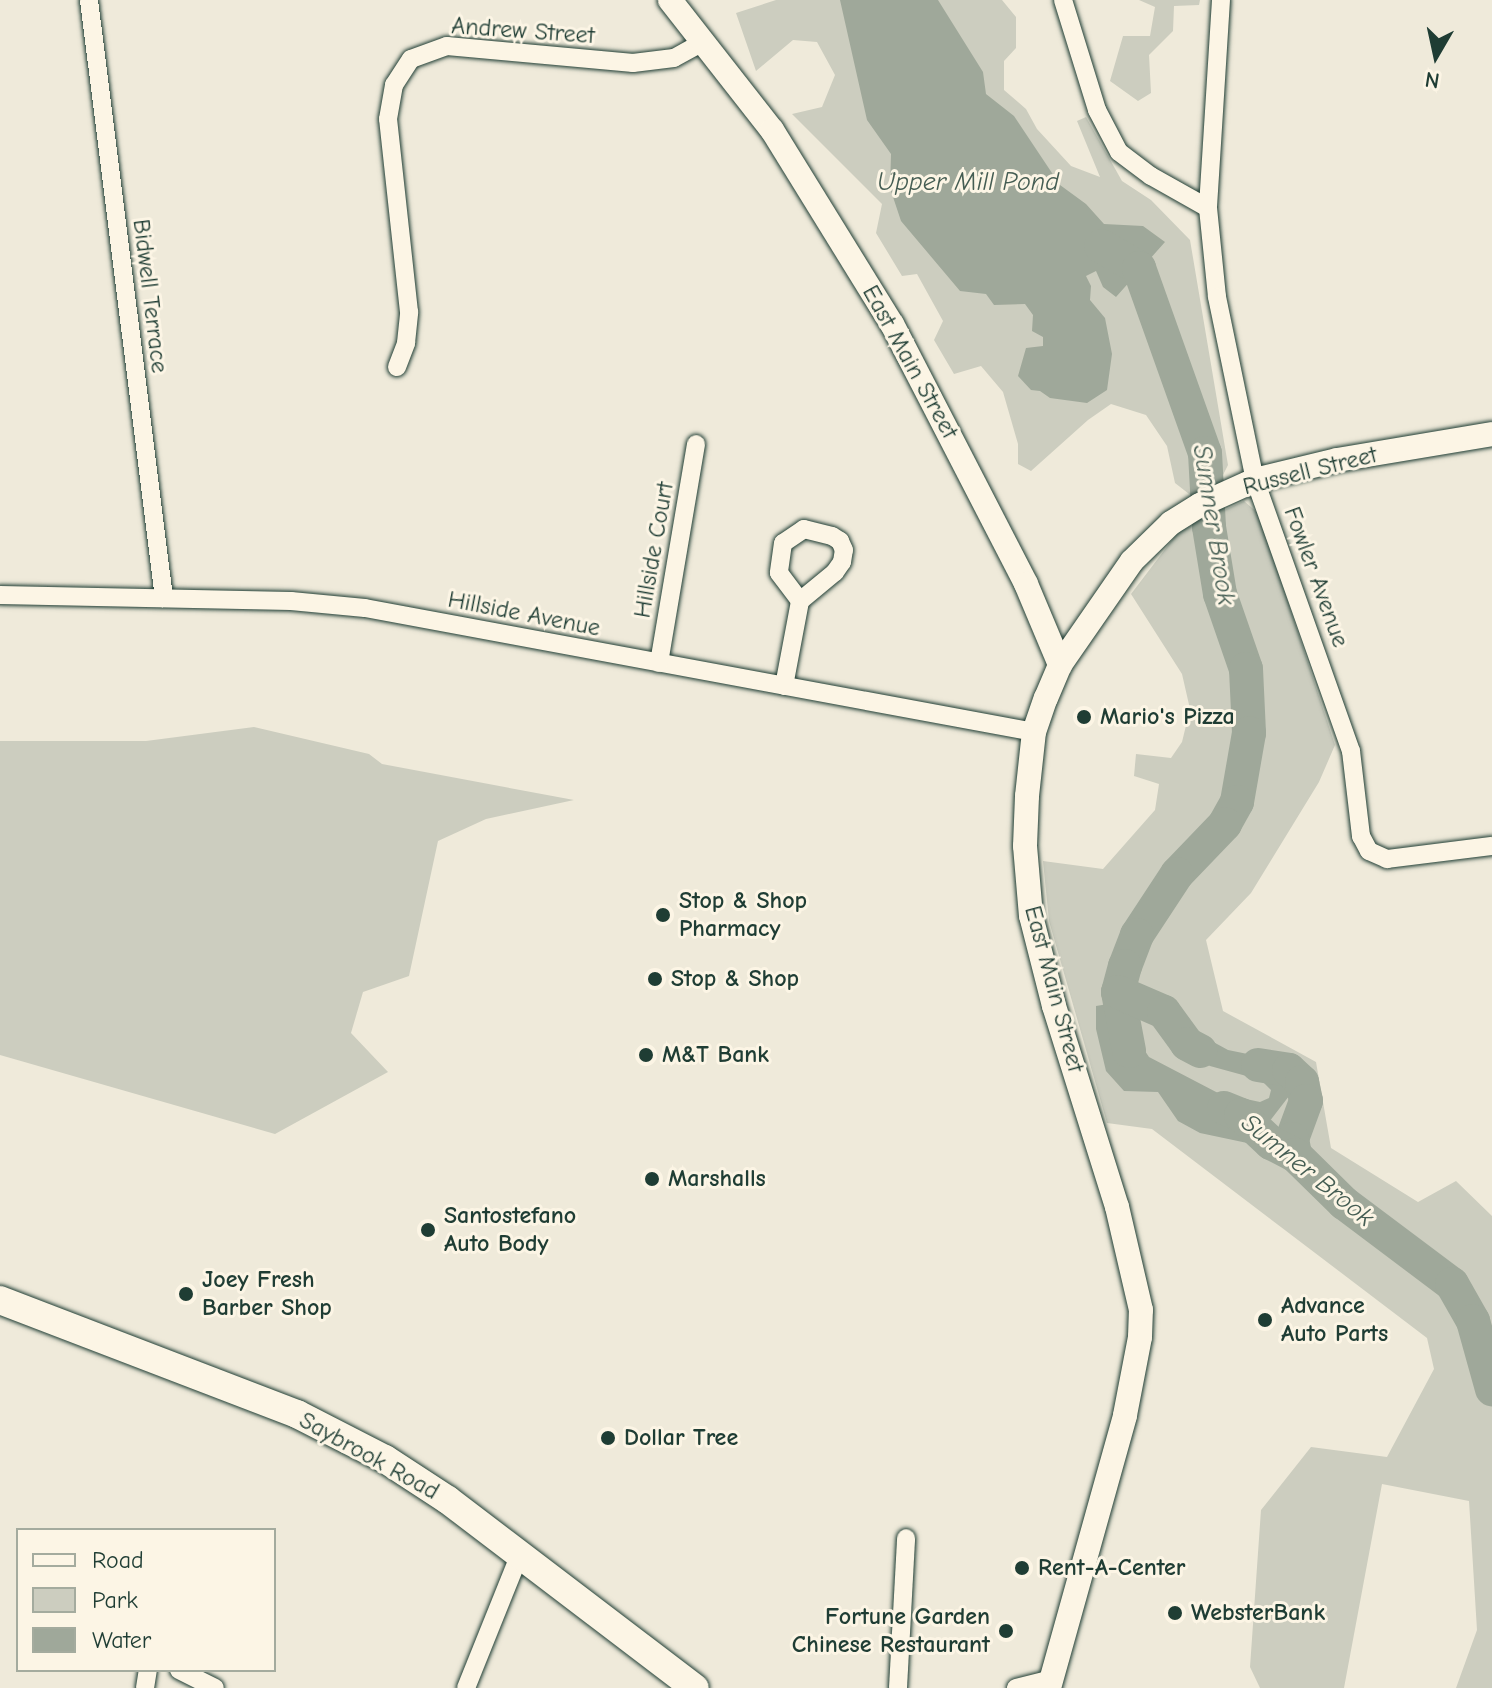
<!DOCTYPE html>
<html>
<head>
<meta charset="utf-8">
<style>
	body { margin:0 }
	#map { position:relative; width:1492px; height:1688px; overflow:hidden; background:#efeada; font-family:"Comic Neue",sans-serif }
	div>[style] { position:absolute }
	.green>* { inset:0; background:#cccdbf }
	.water>* { inset:0; background:#9fa89a }
	.river>* { height:34px; margin:-17px; padding:0 17px; transform-origin:17px; border-radius:17px; background:#9fa89a }
	.roads { filter:drop-shadow(0 0 2px #1f3d34) drop-shadow(0 0 2px #1f3d34) }
	.street>* { height:18px; margin:-9px; padding:0 9px; transform-origin:9px; border-radius:9px; background:#fcf5e5 }
	.secondary>* { height:24px; margin:-12px; padding:0 12px; transform-origin:12px; border-radius:12px; background:#fcf5e5 }
	.primary>* { height:28px; margin:-14px; padding:0 14px; transform-origin:14px; border-radius:14px; background:#fcf5e5 }
	.dots>* { width:22px; height:22px; translate:-50% -50%; box-sizing:border-box; border:4px solid #fcf5e5; border-radius:50% }
	span { translate:-50% -50%; white-space:nowrap; text-align:center; line-height:1.15; -webkit-text-stroke:6px #fcf5e5; paint-order:stroke }
	.street-label { font-size:24px; color:#1f3d34 }
	.poi-label { font-size:24px; color:#1f3d34; font-weight:700 }
	.left { translate:0 -50%; text-align:left }
	.right { translate:-100% -50%; text-align:right }
	.water-label { font-size:26px; color:#455d53; font-style:italic }
	.legend { position:absolute; left:16px; top:1528px; width:260px; height:144px; box-sizing:border-box; background:#fcf5e5; border:2px solid #a4ab9e; margin:0; padding:10px 14px; list-style:none; font-size:24px; color:#1f3d34 }
	.legend li { display:flex; align-items:center; gap:16px; height:40px }
	.legend b { width:40px; border:2px solid #a4ab9e }
	.north { position:absolute; left:1396px; top:16px; width:80px; height:80px; -webkit-text-stroke:6px #fcf5e5; paint-order:stroke; rotate:189deg; font-size:22px; font-weight:700; line-height:32px; text-align:center; color:#1f3d34 }
	.north::after { content:''; display:block; margin:auto; width:28px; height:36px; background:#1f3d34; clip-path:polygon(50% 0,100% 100%,50% 72%,0 100%) }
</style>
</head>
<body>
<div id="map">
	<div class="green">
		<i style="clip-path:polygon(776px 0,1002px 0,1016px 17px,1016px 48px,1004px 61px,1004px 90px,1026px 109px,1037px 129px,1071px 166px,1100px 177px,1077px 121px,1086px 117px,1122px 181px,1151px 200px,1190px 240px,1228px 465px,1222px 477px,1193px 497px,1175px 483px,1167px 446px,1146px 415px,1111px 404px,1088px 420px,1031px 471px,1018px 464px,1018px 444px,1003px 392px,981px 366px,954px 374px,934px 340px,943px 321px,917px 274px,902px 276px,876px 233px,882px 204px,792px 114px,822px 107px,835px 75px,817px 42px,793px 40px,756px 71px,736px 13px)"></i>
		<i style="clip-path:polygon(1139px 0,1200px 0,1199px 5px,1174px 6px,1173px 31px,1149px 55px,1151px 93px,1138px 101px,1110px 81px,1123px 36px,1150px 36px,1155px 7px)"></i>
		<i style="clip-path:polygon(1244px 501px,1259px 514px,1335px 745px,1319px 782px,1251px 893px,1206px 940px,1223px 1011px,1316px 1062px,1331px 1148px,1418px 1202px,1456px 1181px,1492px 1216px,1492px 1688px,1456px 1688px,1477px 1630px,1469px 1501px,1382px 1484px,1344px 1688px,1260px 1688px,1250px 1667px,1261px 1510px,1311px 1447px,1387px 1457px,1434px 1369px,1427px 1338px,1152px 1129px,1107px 1123px,1049px 921px,1043px 861px,1103px 869px,1155px 810px,1159px 784px,1134px 776px,1136px 754px,1171px 758px,1182px 742px,1190px 709px,1182px 674px,1131px 594px,1179px 531px)"></i>
		<i style="clip-path:polygon(254px 727px,369px 754px,382px 764px,574px 800px,486px 819px,438px 841px,409px 976px,363px 992px,351px 1033px,388px 1072px,275px 1134px,0 1055px,0 741px,146px 741px)"></i>
	</div>
	<div class="water">
		<i style="clip-path:polygon(840px 0,938px 0,983px 72px,986px 94px,1014px 116px,1060px 185px,1086px 204px,1104px 224px,1143px 226px,1165px 242px,1116px 297px,1103px 287px,1096px 271px,1086px 276px,1091px 286px,1090px 300px,1105px 318px,1112px 354px,1107px 390px,1087px 403px,1050px 398px,1040px 391px,1031px 390px,1018px 376px,1026px 348px,1043px 346px,1043px 337px,1032px 331px,1033px 315px,1025px 304px,994px 305px,986px 294px,960px 291px,901px 221px,890px 188px,891px 154px,867px 120px)"></i>
		<i style="clip-path:polygon(1114px 1003px,1133px 1016px,1139px 1042px,1149px 1057px,1218px 1093px,1260px 1102px,1269px 1098px,1271px 1090px,1261px 1080px,1210px 1066px,1190px 1053px,1168px 1028px,1170px 1017px,1178px 1015px,1206px 1038px,1228px 1050px,1277px 1060px,1306px 1074px,1252px 1144px,1200px 1133px,1178px 1121px,1158px 1092px,1124px 1091px,1106px 1071px,1096px 1029px,1096px 1006px)"></i>
	</div>
	<div class="river">
		<i style="left:1101px;top:246px;width:44px;rotate:30.1deg"></i>
		<i style="left:1139px;top:268px;width:196px;rotate:70.4deg"></i>
		<i style="left:1205px;top:453px;width:74px;rotate:86.9deg"></i>
		<i style="left:1209px;top:527px;width:68px;rotate:80.7deg"></i>
		<i style="left:1220px;top:594px;width:79px;rotate:70.9deg"></i>
		<i style="left:1246px;top:669px;width:64px;rotate:87.3deg"></i>
		<i style="left:1249px;top:733px;width:70px;rotate:99.9deg"></i>
		<i style="left:1237px;top:802px;width:25px;rotate:119deg"></i>
		<i style="left:1225px;top:824px;width:69px;rotate:133.8deg"></i>
		<i style="left:1177px;top:874px;width:73px;rotate:123.3deg"></i>
		<i style="left:1137px;top:935px;width:33px;rotate:111deg"></i>
		<i style="left:1125px;top:966px;width:27px;rotate:105deg"></i>
		<i style="left:1118px;top:992px;width:60px;rotate:79.4deg"></i>
		<i style="left:1118px;top:992px;width:50px;rotate:23.5deg"></i>
		<i style="left:1164px;top:1012px;width:39px;rotate:54deg"></i>
		<i style="left:1187px;top:1044px;width:15px;rotate:28deg"></i>
		<i style="left:1258px;top:1065px;width:31px;rotate:9deg"></i>
		<i style="left:1289px;top:1070px;width:18px;rotate:43deg"></i>
		<i style="left:1302px;top:1082px;width:19px;rotate:78deg"></i>
		<i style="left:1306px;top:1101px;width:40px;rotate:110.2deg"></i>
		<i style="left:1292px;top:1139px;width:16px;rotate:79deg"></i>
		<i style="left:1224px;top:1108px;width:18px;rotate:22deg"></i>
		<i style="left:1241px;top:1115px;width:41px;rotate:43deg"></i>
		<i style="left:1271px;top:1143px;width:27px;rotate:27deg"></i>
		<i style="left:1295px;top:1155px;width:69px;rotate:44.4deg"></i>
		<i style="left:1344px;top:1203px;width:135px;rotate:36.9deg"></i>
		<i style="left:1452px;top:1284px;width:43px;rotate:60.4deg"></i>
		<i style="left:1473px;top:1321px;width:71px;rotate:74.4deg"></i>
	</div>
	<div class="roads">
		<div class="street">
			<i style="left:89px;top:0;width:603px;rotate:82.85deg"></i>
			<i style="left:1063px;top:0;width:115px;rotate:72.8deg"></i>
			<i style="left:1097px;top:110px;width:47px;rotate:62.4deg"></i>
			<i style="left:1119px;top:152px;width:40px;rotate:37deg"></i>
			<i style="left:1151px;top:176px;width:65px;rotate:29.3deg"></i>
			<i style="left:1221px;top:0;width:208px;rotate:93.6deg"></i>
			<i style="left:1208px;top:208px;width:89px;rotate:84.2deg"></i>
			<i style="left:1217px;top:297px;width:187px;rotate:78.3deg"></i>
			<i style="left:1255px;top:480px;width:288px;rotate:70.5deg"></i>
			<i style="left:1351px;top:751px;width:86px;rotate:83.3deg"></i>
			<i style="left:1361px;top:836px;width:17px;rotate:62deg"></i>
			<i style="left:1369px;top:851px;width:20px;rotate:24deg"></i>
			<i style="left:1387px;top:859px;width:106px;rotate:-7.1deg"></i>
			<i style="left:397px;top:367px;width:26px;rotate:-69deg"></i>
			<i style="left:406px;top:343px;width:31px;rotate:-84deg"></i>
			<i style="left:409px;top:312px;width:194px;rotate:-96.2deg"></i>
			<i style="left:388px;top:119px;width:35px;rotate:-80deg"></i>
			<i style="left:394px;top:85px;width:31px;rotate:-57deg"></i>
			<i style="left:411px;top:59px;width:38px;rotate:-20deg"></i>
			<i style="left:447px;top:46px;width:187px;rotate:5.2deg"></i>
			<i style="left:633px;top:63px;width:41px;rotate:-7deg"></i>
			<i style="left:674px;top:58px;width:35px;rotate:-29deg"></i>
			<i style="left:0;top:595px;width:291px;rotate:1.2deg"></i>
			<i style="left:291px;top:601px;width:74px;rotate:5.4deg"></i>
			<i style="left:365px;top:608px;width:680px;rotate:10.5deg"></i>
			<i style="left:659px;top:663px;width:222px;rotate:-80.4deg"></i>
			<i style="left:784px;top:686px;width:86px;rotate:-79.3deg"></i>
			<i style="left:800px;top:601px;width:45px;rotate:-39.6deg"></i>
			<i style="left:835px;top:572px;width:12px;rotate:-55deg"></i>
			<i style="left:842px;top:562px;width:12px;rotate:-81deg"></i>
			<i style="left:844px;top:550px;width:10px;rotate:-114deg"></i>
			<i style="left:840px;top:541px;width:9px;rotate:-148deg"></i>
			<i style="left:832px;top:536px;width:29px;rotate:-166deg"></i>
			<i style="left:804px;top:529px;width:25px;rotate:146deg"></i>
			<i style="left:783px;top:543px;width:30px;rotate:98deg"></i>
			<i style="left:779px;top:573px;width:35px;rotate:53deg"></i>
			<i style="left:179px;top:1670px;width:40px;rotate:26.6deg"></i>
			<i style="left:145px;top:1688px;width:18px;rotate:-81deg"></i>
			<i style="left:466px;top:1688px;width:144px;rotate:-68.1deg"></i>
			<i style="left:898px;top:1688px;width:150px;rotate:-86.9deg"></i>
			<i style="left:1016px;top:1688px;width:36px;rotate:-14deg"></i>
		</div>
		<div class="secondary">
			<i style="left:670px;top:0;width:165px;rotate:51.9deg"></i>
			<i style="left:772px;top:130px;width:228px;rotate:58.3deg"></i>
			<i style="left:892px;top:324px;width:292px;rotate:62.7deg"></i>
			<i style="left:1026px;top:584px;width:88px;rotate:67.2deg"></i>
			<i style="left:1049px;top:1688px;width:283px;rotate:-74.4deg"></i>
			<i style="left:1125px;top:1415px;width:79px;rotate:-79.1deg"></i>
			<i style="left:1140px;top:1337px;width:27px;rotate:-88deg"></i>
			<i style="left:1141px;top:1310px;width:106px;rotate:-103.1deg"></i>
			<i style="left:1117px;top:1207px;width:211px;rotate:-107.4deg"></i>
			<i style="left:1054px;top:1006px;width:93px;rotate:-104.3deg"></i>
			<i style="left:1031px;top:916px;width:70px;rotate:-94.9deg"></i>
			<i style="left:1025px;top:846px;width:50px;rotate:-87.7deg"></i>
			<i style="left:1027px;top:796px;width:64px;rotate:-83.8deg"></i>
			<i style="left:1034px;top:732px;width:36px;rotate:-71deg"></i>
			<i style="left:1046px;top:698px;width:36px;rotate:-67deg"></i>
			<i style="left:1060px;top:665px;width:126px;rotate:-55.3deg"></i>
			<i style="left:1132px;top:561px;width:54px;rotate:-44.3deg"></i>
			<i style="left:1171px;top:523px;width:34px;rotate:-32deg"></i>
			<i style="left:1200px;top:505px;width:60px;rotate:-24.4deg"></i>
			<i style="left:1255px;top:480px;width:84px;rotate:-13.7deg"></i>
			<i style="left:1337px;top:460px;width:157px;rotate:-9.5deg"></i>
		</div>
		<div class="primary">
			<i style="left:0;top:1300px;width:318px;rotate:21deg"></i>
			<i style="left:297px;top:1414px;width:99px;rotate:27.1deg"></i>
			<i style="left:385px;top:1459px;width:75px;rotate:33.1deg"></i>
			<i style="left:448px;top:1500px;width:310px;rotate:37.3deg"></i>
		</div>
	</div>
	<div class="dots">
		<i style="left:1084px;top:717px;background:#1f3d34"></i>
		<i style="left:663px;top:915px;background:#1f3d34"></i>
		<i style="left:655px;top:979px;background:#1f3d34"></i>
		<i style="left:646px;top:1055px;background:#1f3d34"></i>
		<i style="left:652px;top:1179px;background:#1f3d34"></i>
		<i style="left:428px;top:1230px;background:#1f3d34"></i>
		<i style="left:186px;top:1294px;background:#1f3d34"></i>
		<i style="left:1265px;top:1320px;background:#1f3d34"></i>
		<i style="left:608px;top:1438px;background:#1f3d34"></i>
		<i style="left:1022px;top:1568px;background:#1f3d34"></i>
		<i style="left:1175px;top:1613px;background:#1f3d34"></i>
		<i style="left:1006px;top:1631px;background:#1f3d34"></i>
	</div>
	<div class="street-label">
		<span style="left:523px;top:31px;rotate:4deg">Andrew Street</span>
		<span style="left:150px;top:296px;rotate:83deg">Bidwell Terrace</span>
		<span style="left:910px;top:362px;rotate:61deg">East Main Street</span>
		<span style="left:1310px;top:471px;rotate:-14deg">Russell Street</span>
		<span style="left:654px;top:550px;rotate:-80deg">Hillside Court</span>
		<span style="left:1316px;top:577px;rotate:70deg">Fowler Avenue</span>
		<span style="left:524px;top:614px;rotate:11deg">Hillside Avenue</span>
		<span style="left:1054px;top:989px;rotate:75deg">East Main Street</span>
		<span style="left:369px;top:1456px;rotate:29deg">Saybrook Road</span>
	</div>
	<div class="poi-label">
		<span class="left" style="left:1100px;top:717px">Mario's Pizza</span>
		<span class="left" style="left:679px;top:915px">Stop &amp; Shop<br>Pharmacy</span>
		<span class="left" style="left:671px;top:979px">Stop &amp; Shop</span>
		<span class="left" style="left:662px;top:1055px">M&amp;T Bank</span>
		<span class="left" style="left:668px;top:1179px">Marshalls</span>
		<span class="left" style="left:444px;top:1230px">Santostefano<br>Auto Body</span>
		<span class="left" style="left:202px;top:1294px">Joey Fresh<br>Barber Shop</span>
		<span class="left" style="left:1281px;top:1320px">Advance<br>Auto Parts</span>
		<span class="left" style="left:624px;top:1438px">Dollar Tree</span>
		<span class="left" style="left:1038px;top:1568px">Rent-A-Center</span>
		<span class="left" style="left:1191px;top:1613px">WebsterBank</span>
		<span class="right" style="left:990px;top:1631px">Fortune Garden<br>Chinese Restaurant</span>
	</div>
	<div class="water-label">
		<span style="left:968px;top:183px">Upper Mill Pond</span>
		<span style="left:1213px;top:525px;rotate:81deg">Sumner Brook</span>
		<span style="left:1307px;top:1171px;rotate:39deg">Sumner Brook</span>
	</div>
	<ul class="legend">
	<li><b style="height:10px;background:#fcf5e5"></b>Road</li>
	<li><b style="height:22px;background:#cccdbf"></b>Park</li>
	<li><b style="height:22px;background:#9fa89a"></b>Water</li>
	</ul>
	<div class="north">N</div>
</div>
</body>
</html>
